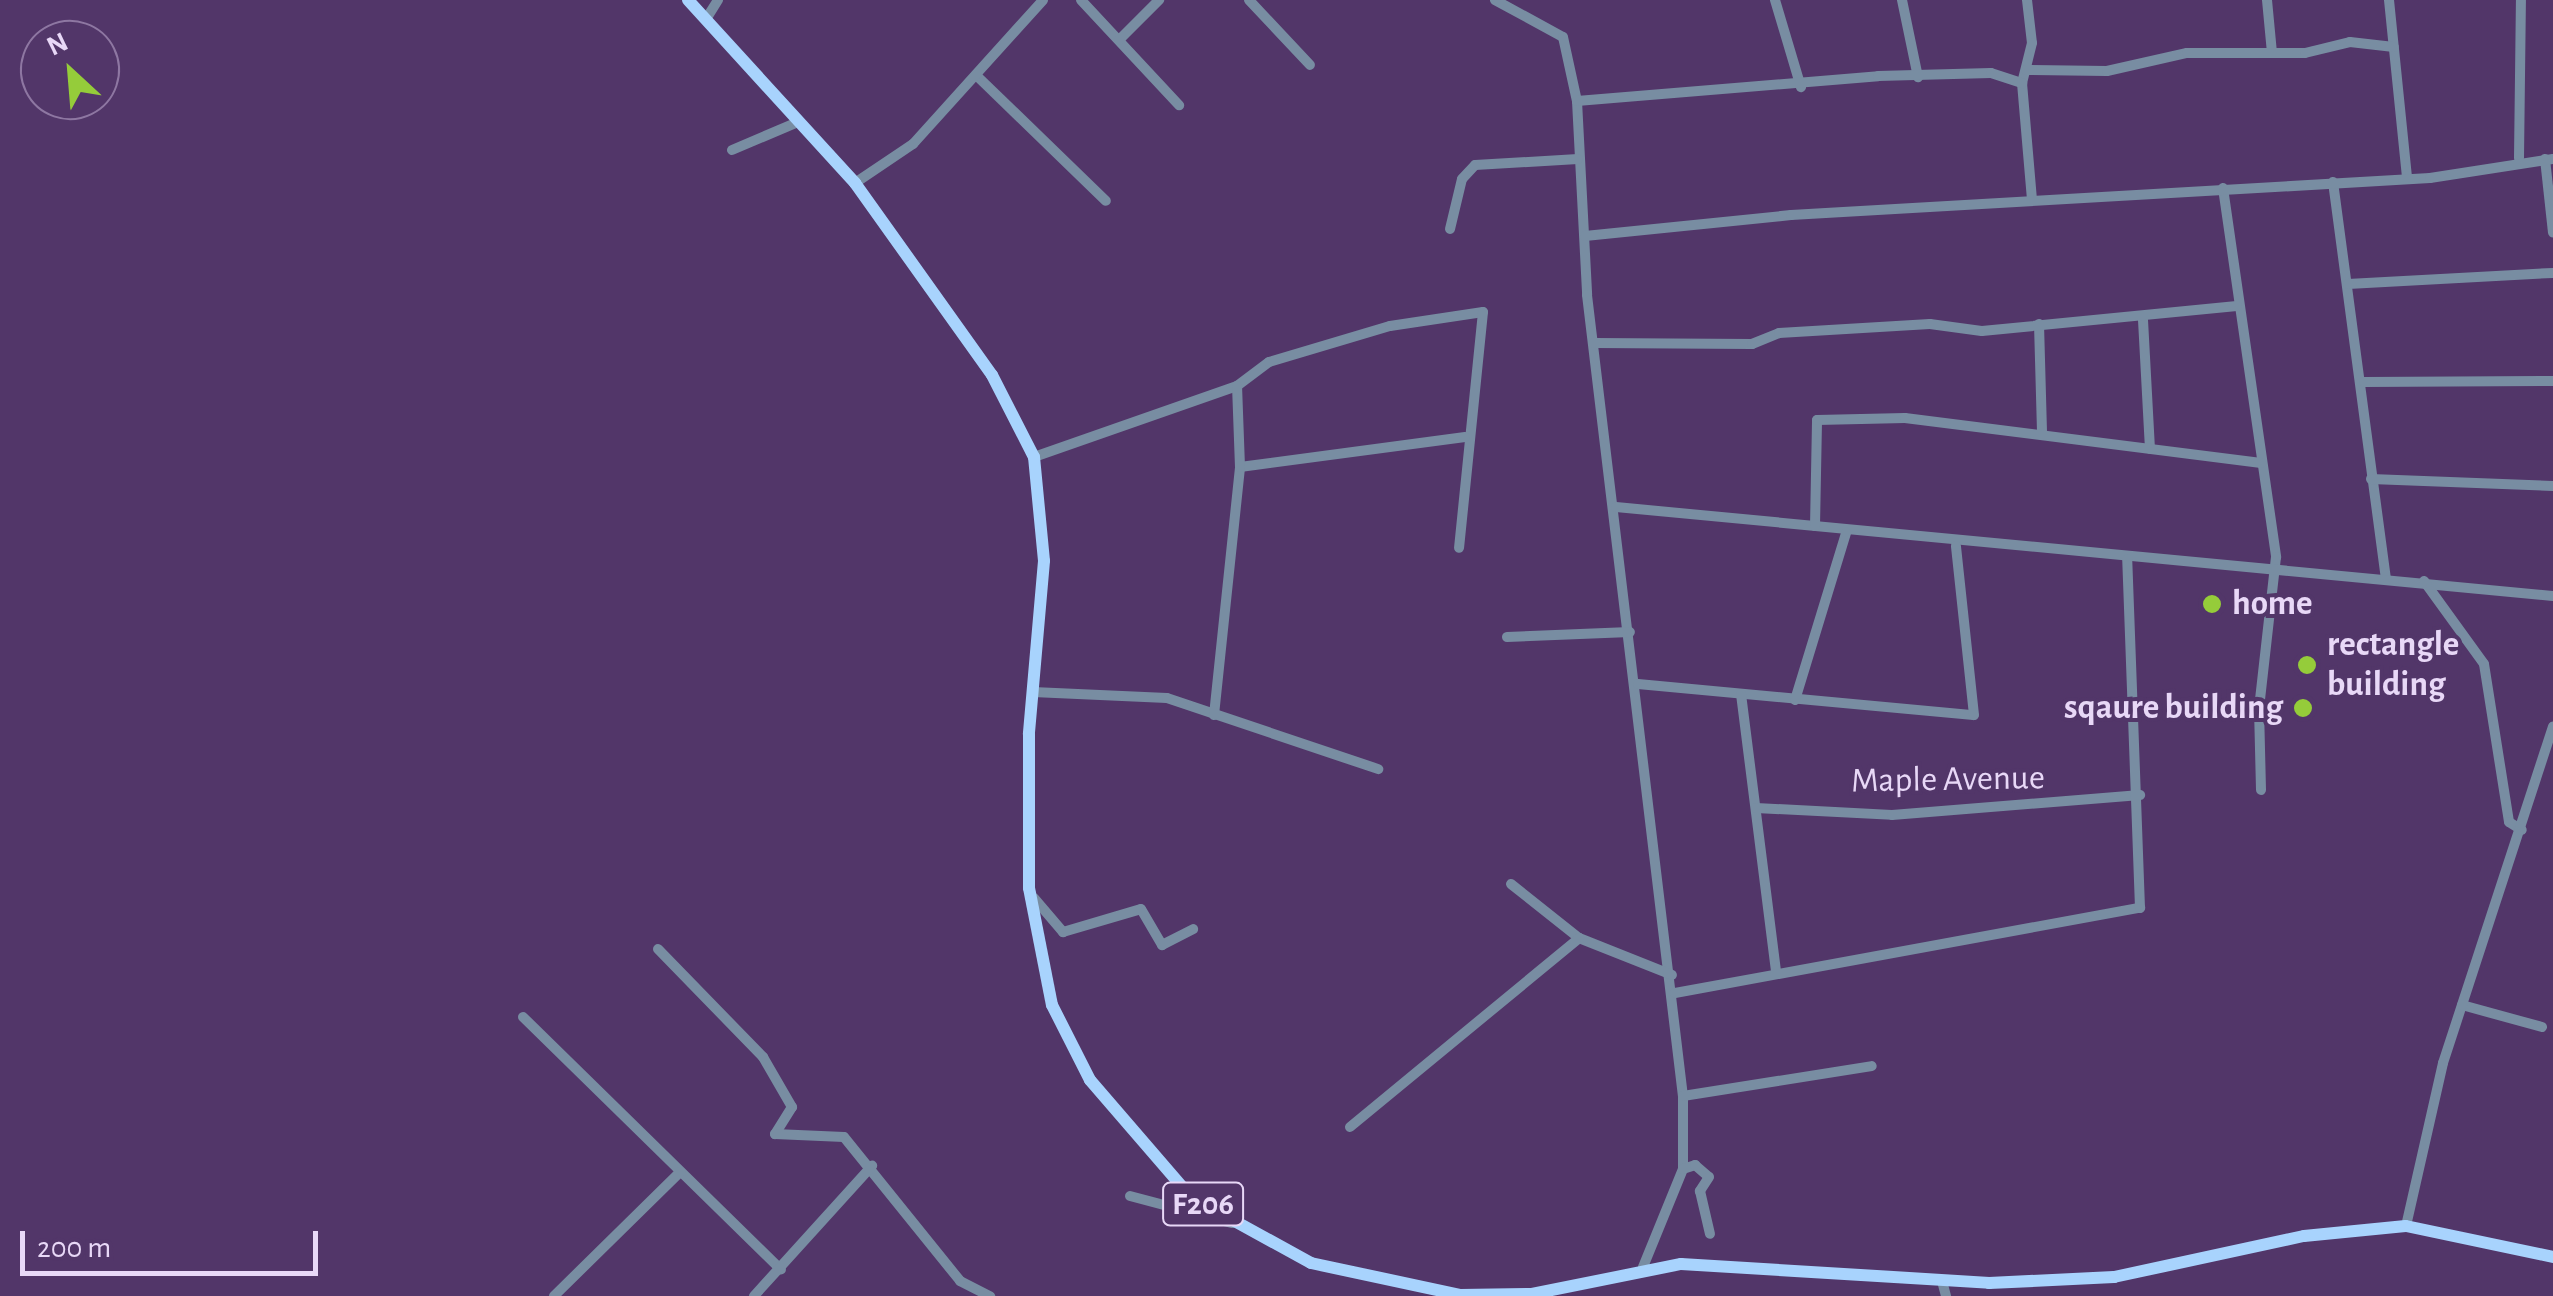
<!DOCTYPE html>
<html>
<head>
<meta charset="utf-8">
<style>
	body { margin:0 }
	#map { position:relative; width:2553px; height:1296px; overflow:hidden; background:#523669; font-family:"Alegreya Sans",sans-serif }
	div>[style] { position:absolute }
	.minor>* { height:10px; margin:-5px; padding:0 5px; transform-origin:5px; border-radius:5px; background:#788da2 }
	.major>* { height:12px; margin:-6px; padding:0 6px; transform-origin:6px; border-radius:6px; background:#a8d3fd }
	.dots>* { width:28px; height:28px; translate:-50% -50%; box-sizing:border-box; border:5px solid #523669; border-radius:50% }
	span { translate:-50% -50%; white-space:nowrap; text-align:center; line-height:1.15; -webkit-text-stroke:8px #523669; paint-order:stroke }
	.shield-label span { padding:2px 8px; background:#523669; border:2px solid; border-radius:8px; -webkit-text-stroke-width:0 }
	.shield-label { font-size:32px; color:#e8d8f7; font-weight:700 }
	.poi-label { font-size:35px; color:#e8d8f7; font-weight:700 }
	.left { translate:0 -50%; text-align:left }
	.right { translate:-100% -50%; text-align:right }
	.street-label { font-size:35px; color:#e8d8f7 }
	.north { position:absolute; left:20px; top:20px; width:100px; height:100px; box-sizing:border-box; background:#523669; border:2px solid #8e77a2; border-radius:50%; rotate:334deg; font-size:28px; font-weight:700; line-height:40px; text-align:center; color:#e8d8f7 }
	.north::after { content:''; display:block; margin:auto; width:35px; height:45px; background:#95cc3a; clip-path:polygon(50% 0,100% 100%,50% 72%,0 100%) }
	.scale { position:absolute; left:20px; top:1231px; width:298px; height:45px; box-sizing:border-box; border:5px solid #e8d8f7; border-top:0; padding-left:12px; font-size:30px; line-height:35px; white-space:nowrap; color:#e8d8f7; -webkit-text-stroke:8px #523669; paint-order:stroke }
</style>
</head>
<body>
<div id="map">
	<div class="minor">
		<i style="left:1081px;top:0;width:144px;rotate:47deg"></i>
		<i style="left:1249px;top:0;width:89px;rotate:46.8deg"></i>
		<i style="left:1495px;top:0;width:77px;rotate:28.6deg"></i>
		<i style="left:1563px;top:37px;width:66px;rotate:77.7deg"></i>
		<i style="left:1577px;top:101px;width:194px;rotate:87deg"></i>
		<i style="left:1587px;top:295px;width:807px;rotate:83.17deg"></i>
		<i style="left:1683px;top:1096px;width:73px;rotate:90deg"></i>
		<i style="left:1683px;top:1169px;width:106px;rotate:112.2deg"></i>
		<i style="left:1775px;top:0;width:91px;rotate:73.4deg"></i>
		<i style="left:1902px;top:0;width:79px;rotate:78.3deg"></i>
		<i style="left:2027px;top:0;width:43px;rotate:83.4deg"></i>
		<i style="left:2032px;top:43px;width:41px;rotate:104deg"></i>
		<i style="left:2022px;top:83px;width:116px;rotate:85.1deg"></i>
		<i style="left:2267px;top:0;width:53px;rotate:84.6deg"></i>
		<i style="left:2389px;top:0;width:179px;rotate:84.2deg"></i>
		<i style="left:708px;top:16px;width:19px;rotate:-58deg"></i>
		<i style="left:1119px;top:40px;width:57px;rotate:-45deg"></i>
		<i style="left:2026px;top:70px;width:81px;rotate:0.7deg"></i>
		<i style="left:2107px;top:71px;width:82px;rotate:-12.7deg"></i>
		<i style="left:2187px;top:53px;width:118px"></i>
		<i style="left:2305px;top:53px;width:46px;rotate:-13.7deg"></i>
		<i style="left:2350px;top:42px;width:44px;rotate:6.5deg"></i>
		<i style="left:978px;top:77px;width:178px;rotate:44.1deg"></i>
		<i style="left:1577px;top:101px;width:302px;rotate:-4.7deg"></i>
		<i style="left:1878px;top:76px;width:113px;rotate:-1.5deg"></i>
		<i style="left:1991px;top:73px;width:33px;rotate:18deg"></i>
		<i style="left:732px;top:150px;width:72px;rotate:-23deg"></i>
		<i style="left:2519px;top:158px;width:158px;rotate:-89.3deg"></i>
		<i style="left:2545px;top:159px;width:74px;rotate:83.8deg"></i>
		<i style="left:2333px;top:182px;width:399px;rotate:82.4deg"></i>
		<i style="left:855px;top:183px;width:70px;rotate:-33.9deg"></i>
		<i style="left:913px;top:144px;width:194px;rotate:-47.9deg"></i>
		<i style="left:2223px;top:188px;width:373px;rotate:81.8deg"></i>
		<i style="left:2276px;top:557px;width:152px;rotate:96.4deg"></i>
		<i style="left:2259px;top:708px;width:82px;rotate:88.6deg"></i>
		<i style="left:1450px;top:229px;width:51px;rotate:-76.5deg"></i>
		<i style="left:1462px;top:179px;width:19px;rotate:-47deg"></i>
		<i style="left:1475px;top:165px;width:103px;rotate:-3.3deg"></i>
		<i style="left:1585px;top:236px;width:207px;rotate:-5.8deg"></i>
		<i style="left:1791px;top:215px;width:640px;rotate:-3.31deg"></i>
		<i style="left:2430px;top:178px;width:124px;rotate:-8.8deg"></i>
		<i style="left:2348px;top:284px;width:205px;rotate:-3.1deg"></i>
		<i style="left:2143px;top:320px;width:129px;rotate:86.9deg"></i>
		<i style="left:2039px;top:324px;width:110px;rotate:88.4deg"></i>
		<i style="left:1594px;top:343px;width:158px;rotate:0.4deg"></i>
		<i style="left:1752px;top:344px;width:29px;rotate:-22deg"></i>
		<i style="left:1779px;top:333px;width:151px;rotate:-3.4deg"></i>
		<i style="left:1930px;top:324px;width:52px;rotate:7.7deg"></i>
		<i style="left:1982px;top:331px;width:256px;rotate:-5.6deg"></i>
		<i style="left:2364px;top:382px;width:189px;rotate:-0.3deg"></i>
		<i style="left:1034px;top:457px;width:215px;rotate:-19.3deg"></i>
		<i style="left:1237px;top:386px;width:40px;rotate:-37deg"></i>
		<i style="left:1269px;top:362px;width:126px;rotate:-16.6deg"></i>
		<i style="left:1390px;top:326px;width:94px;rotate:-8.6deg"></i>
		<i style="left:1483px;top:312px;width:237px;rotate:95.8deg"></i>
		<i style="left:1240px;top:467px;width:227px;rotate:-7.6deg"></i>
		<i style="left:2371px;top:479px;width:182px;rotate:2.2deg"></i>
		<i style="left:1616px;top:507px;width:941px;rotate:5.43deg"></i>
		<i style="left:1815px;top:526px;width:106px;rotate:-88.9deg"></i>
		<i style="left:1817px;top:420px;width:88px;rotate:-1.3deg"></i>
		<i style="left:1905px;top:418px;width:359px;rotate:7.2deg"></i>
		<i style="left:2424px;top:581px;width:102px;rotate:54.1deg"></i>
		<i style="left:2484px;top:664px;width:160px;rotate:81deg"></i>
		<i style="left:2509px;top:822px;width:15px;rotate:32deg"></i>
		<i style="left:1507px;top:637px;width:123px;rotate:-2.3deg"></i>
		<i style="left:1638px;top:684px;width:337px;rotate:5.3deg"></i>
		<i style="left:1974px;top:715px;width:170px;rotate:-96.1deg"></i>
		<i style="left:1033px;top:692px;width:134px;rotate:2.6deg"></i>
		<i style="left:1167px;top:698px;width:223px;rotate:18.6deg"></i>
		<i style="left:1741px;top:694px;width:281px;rotate:82.8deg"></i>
		<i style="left:1795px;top:700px;width:175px;rotate:-73deg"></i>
		<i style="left:1214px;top:715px;width:249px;rotate:-84deg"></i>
		<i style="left:1240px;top:467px;width:81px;rotate:-92.1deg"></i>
		<i style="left:1756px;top:808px;width:136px;rotate:2.9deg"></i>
		<i style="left:1892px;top:815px;width:249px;rotate:-4.6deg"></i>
		<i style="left:1511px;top:884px;width:87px;rotate:38.5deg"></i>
		<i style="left:1579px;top:938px;width:100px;rotate:21.7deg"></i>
		<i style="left:1034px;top:898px;width:45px;rotate:49.5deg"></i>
		<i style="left:1063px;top:932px;width:81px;rotate:-16.4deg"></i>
		<i style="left:1141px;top:909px;width:42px;rotate:59.7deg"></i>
		<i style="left:1162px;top:945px;width:35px;rotate:-27deg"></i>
		<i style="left:658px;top:949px;width:151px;rotate:45.8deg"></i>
		<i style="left:763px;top:1057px;width:58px;rotate:59.9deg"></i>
		<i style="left:792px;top:1107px;width:32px;rotate:122deg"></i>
		<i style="left:1675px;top:993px;width:473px;rotate:-10.4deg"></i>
		<i style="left:2140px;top:908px;width:349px;rotate:-92.1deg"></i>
		<i style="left:2462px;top:1005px;width:83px;rotate:15.4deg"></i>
		<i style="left:523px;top:1017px;width:361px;rotate:44.4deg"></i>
		<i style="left:1683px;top:1096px;width:191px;rotate:-9deg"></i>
		<i style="left:1350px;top:1127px;width:297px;rotate:-39.5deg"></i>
		<i style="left:775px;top:1134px;width:69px;rotate:2.5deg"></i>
		<i style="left:844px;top:1137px;width:185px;rotate:51.1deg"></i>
		<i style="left:960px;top:1281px;width:34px;rotate:27deg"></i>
		<i style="left:1683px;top:1169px;width:13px;rotate:-18deg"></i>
		<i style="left:1695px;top:1165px;width:18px;rotate:41deg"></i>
		<i style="left:1709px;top:1177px;width:17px;rotate:123deg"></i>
		<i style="left:1700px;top:1191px;width:44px;rotate:76.9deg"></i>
		<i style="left:1130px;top:1196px;width:106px;rotate:14.8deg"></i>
		<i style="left:2406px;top:1226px;width:167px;rotate:-77.2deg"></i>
		<i style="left:2443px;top:1063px;width:354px;rotate:-71.9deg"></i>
		<i style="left:1942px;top:1281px;width:16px;rotate:75deg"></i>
		<i style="left:554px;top:1296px;width:177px;rotate:-44.5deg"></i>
		<i style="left:754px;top:1296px;width:176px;rotate:-47.8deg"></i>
	</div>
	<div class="major">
		<i style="left:688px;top:0;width:248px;rotate:47.6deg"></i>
		<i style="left:855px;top:183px;width:236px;rotate:54.5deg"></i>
		<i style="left:992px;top:375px;width:92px;rotate:62.9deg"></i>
		<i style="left:1034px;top:457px;width:104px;rotate:84.5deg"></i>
		<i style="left:1044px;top:561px;width:174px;rotate:95deg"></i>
		<i style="left:1029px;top:734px;width:154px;rotate:90deg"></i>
		<i style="left:1029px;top:888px;width:119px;rotate:78.9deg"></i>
		<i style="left:1052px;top:1005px;width:84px;rotate:63.1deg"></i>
		<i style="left:1090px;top:1080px;width:155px;rotate:49.2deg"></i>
		<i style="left:1191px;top:1197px;width:137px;rotate:28.8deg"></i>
		<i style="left:1311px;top:1263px;width:152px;rotate:12.1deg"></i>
		<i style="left:1460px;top:1295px;width:72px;rotate:-0.8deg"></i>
		<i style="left:1532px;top:1294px;width:152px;rotate:-11.4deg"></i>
		<i style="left:1681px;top:1264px;width:309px;rotate:3.5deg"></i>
		<i style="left:1989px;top:1283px;width:125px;rotate:-2.7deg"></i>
		<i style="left:2114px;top:1277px;width:194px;rotate:-12.2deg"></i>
		<i style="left:2304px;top:1236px;width:102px;rotate:-5.6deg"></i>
		<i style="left:2406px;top:1226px;width:150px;rotate:11.9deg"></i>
	</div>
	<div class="dots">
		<i style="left:2212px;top:604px;background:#95cc3a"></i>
		<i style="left:2307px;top:665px;background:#95cc3a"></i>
		<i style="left:2303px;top:708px;background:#95cc3a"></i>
	</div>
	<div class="shield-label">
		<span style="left:1203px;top:1204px">F206</span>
	</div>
	<div class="poi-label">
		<span class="left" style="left:2232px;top:604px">home</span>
		<span class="left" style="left:2327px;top:665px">rectangle<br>building</span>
		<span class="right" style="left:2283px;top:708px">sqaure building</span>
	</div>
	<div class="street-label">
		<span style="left:1948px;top:780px;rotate:-1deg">Maple Avenue</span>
	</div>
	<div class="north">N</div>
	<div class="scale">200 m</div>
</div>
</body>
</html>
